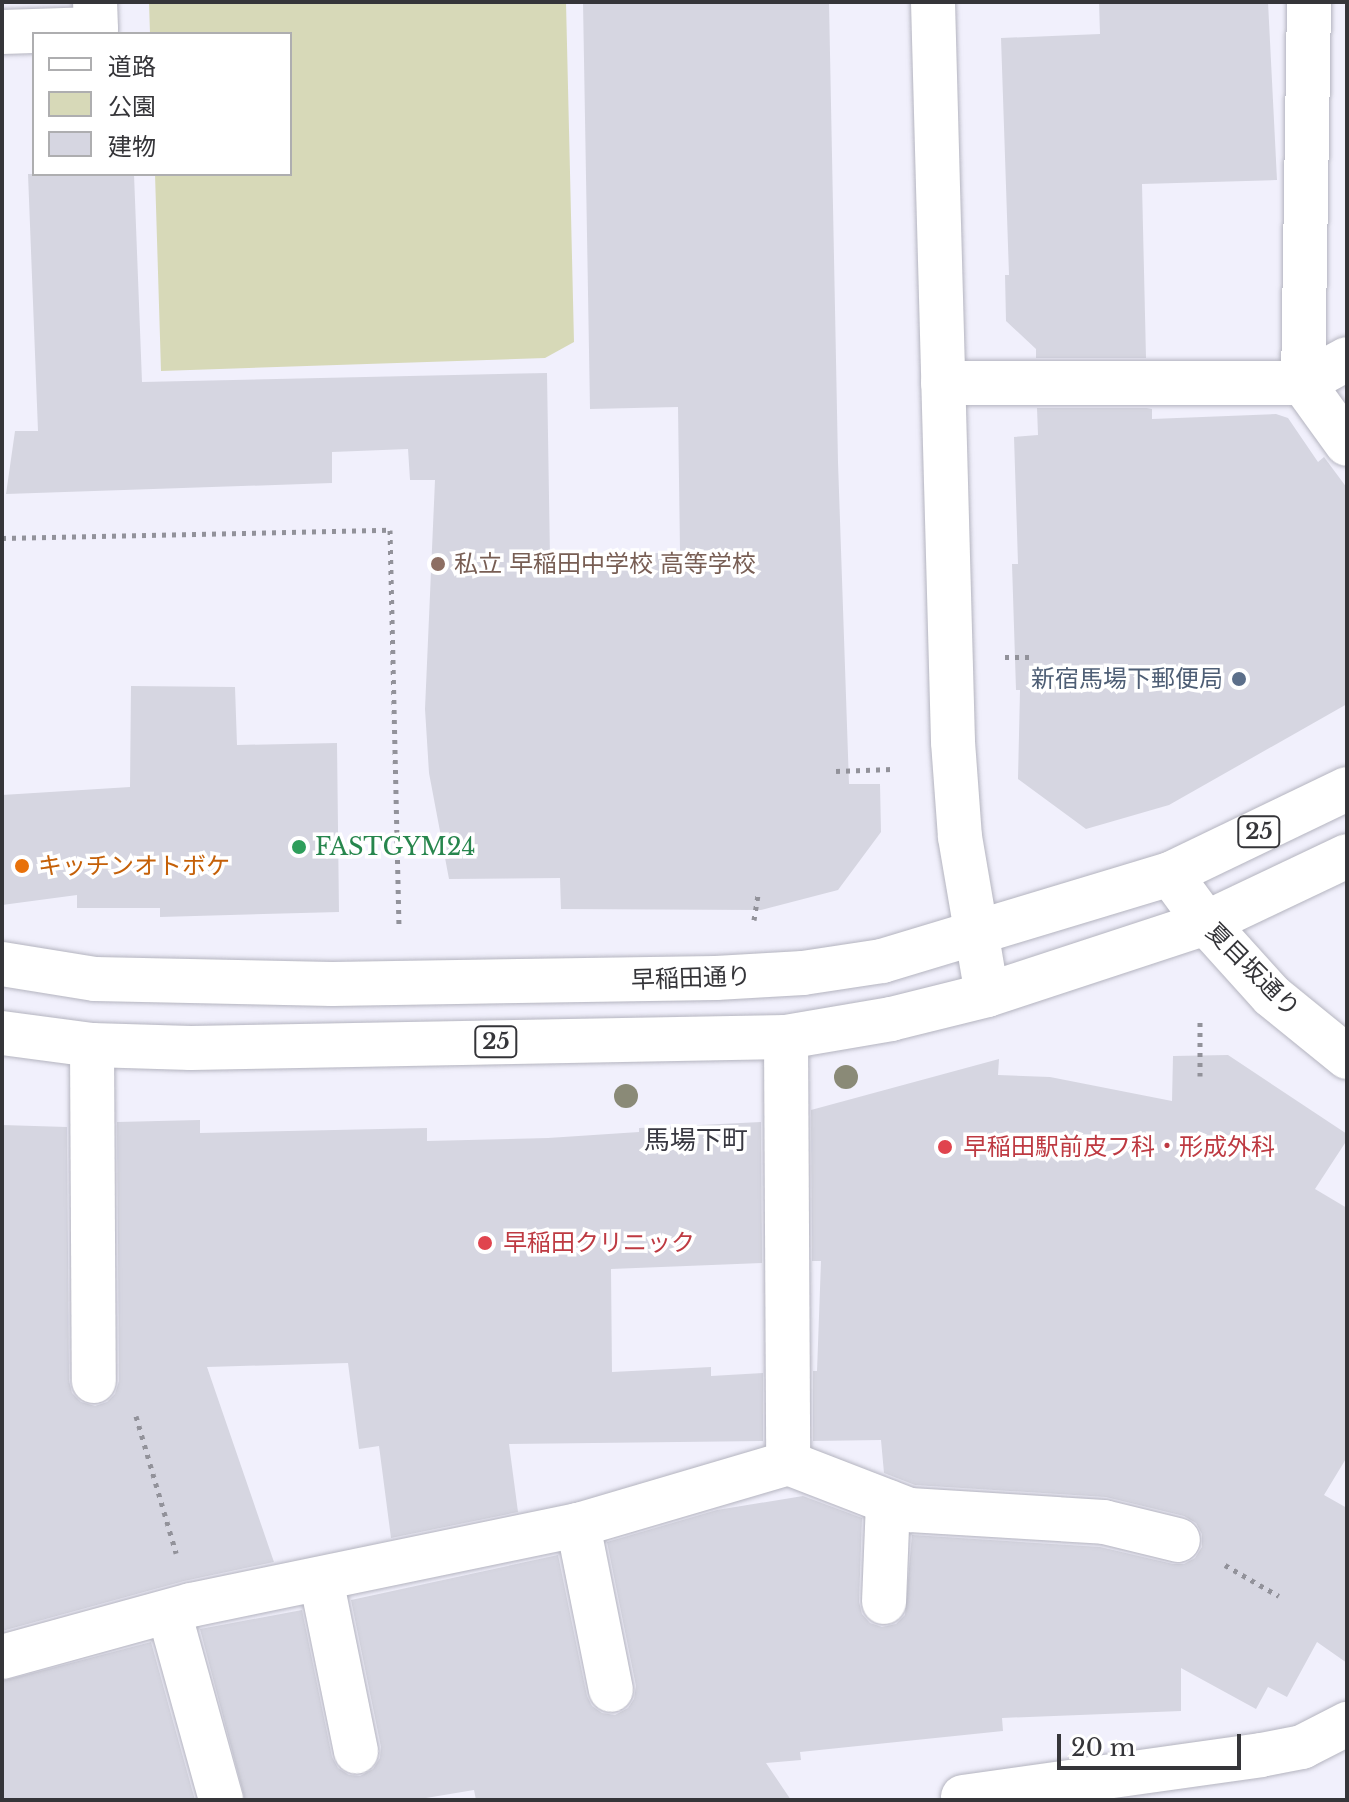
<!DOCTYPE html>
<html>
<head>
<meta charset="utf-8">
<style>
	body { margin:0 }
	#map { position:relative; width:1349px; height:1802px; overflow:hidden; background:#f1f0fc; font-family:"Libre Baskerville","Noto Sans JP",serif }
	div>[style] { position:absolute }
	.green>* { inset:0; background:#d7d9b8 }
	.building>* { inset:0; background:#d6d6e1 }
	.path>* { height:5px; margin-top:-2.5px; transform-origin:0; background:repeating-linear-gradient(90deg,#92929a 0 4px,transparent 0 10px) }
	.roads { filter:drop-shadow(0 0 2px #b4b4bf) drop-shadow(0 0 2px #b4b4bf) }
	.minor>* { height:44px; margin:-22px; padding:0 22px; transform-origin:22px; border-radius:22px; background:#fff }
	.major>* { height:44px; margin:-22px; padding:0 22px; transform-origin:22px; border-radius:22px; background:#fff }
	.trees>* { width:24px; height:24px; margin:-12px; border-radius:50%; background:#8a8a77 }
	.dots>* { width:22px; height:22px; translate:-50% -50%; box-sizing:border-box; border:4px solid #fff; border-radius:50% }
	span { translate:-50% -50%; white-space:nowrap; text-align:center; line-height:1.15; -webkit-text-stroke:7px #fff; paint-order:stroke }
	.shield-label span { padding:2px 6px; background:#fff; border:2px solid; border-radius:6px; -webkit-text-stroke-width:0 }
	.shield-label { font-size:22px; color:#353539; font-weight:700 }
	.education-label { font-size:24px; color:#785e54 }
	.left { translate:0 -50%; text-align:left }
	.service-label { font-size:24px; color:#4e5e75 }
	.right { translate:-100% -50%; text-align:right }
	.leisure-label { font-size:24px; color:#27864d }
	.food-label { font-size:24px; color:#c56008 }
	.street-label { font-size:24px; color:#353539 }
	.health-label { font-size:24px; color:#be3a42 }
	.neighbourhood-label { font-size:26px; color:#383841 }
	.frame { position:absolute; inset:0; border:4px solid #353539; pointer-events:none }
	.legend { position:absolute; left:32px; top:32px; width:260px; height:144px; box-sizing:border-box; background:#fff; border:2px solid #aeaeb0; margin:0; padding:10px 14px; list-style:none; font-size:24px; color:#353539 }
	.legend li { display:flex; align-items:center; gap:16px; height:40px }
	.legend b { width:40px; border:2px solid #aeaeb0 }
	.scale { position:absolute; left:1057px; top:1734px; width:184px; height:36px; box-sizing:border-box; border:4px solid #353539; border-top:0; padding-left:10px; font-size:24px; line-height:28px; white-space:nowrap; color:#353539; -webkit-text-stroke:6px #fff; paint-order:stroke }
</style>
</head>
<body>
<div id="map">
	<div class="green">
		<i style="clip-path:polygon(149px 2px,566px 2px,574px 342px,545px 358px,161px 371px,155px 174px,290px 174px,290px 34px,150px 34px)"></i>
	</div>
	<div class="building">
		<i style="clip-path:polygon(583px 2px,829px 2px,838px 462px,849px 784px,880px 784px,881px 832px,838px 890px,761px 910px,561px 909px,560px 878px,449px 879px,429px 773px,425px 709px,435px 480px,410px 480px,408px 449px,332px 452px,332px 483px,6px 494px,15px 431px,38px 431px,28px 174px,134px 174px,142px 382px,547px 373px,550px 558px,680px 552px,678px 407px,590px 409px)"></i>
		<i style="clip-path:polygon(1099px 2px,1268px 2px,1277px 180px,1142px 184px,1146px 358px,1036px 358px,1036px 349px,1006px 321px,1005px 275px,1009px 275px,1001px 38px,1100px 34px)"></i>
		<i style="clip-path:polygon(1037px 408px,1147px 408px,1152px 409px,1152px 419px,1276px 414px,1288px 418px,1318px 462px,1324px 457px,1347px 488px,1347px 704px,1169px 805px,1086px 829px,1018px 779px,1020px 690px,1016px 690px,1012px 564px,1018px 564px,1014px 437px,1038px 435px)"></i>
		<i style="clip-path:polygon(131px 686px,235px 687px,237px 745px,337px 743px,339px 912px,160px 917px,160px 908px,77px 908px,77px 895px,2px 905px,2px 795px,130px 787px)"></i>
		<i style="clip-path:polygon(1228px 1055px,1347px 1134px,1347px 1140px,1315px 1189px,1347px 1208px,1347px 1457px,1324px 1495px,1347px 1508px,1347px 1663px,1317px 1642px,1287px 1697px,1268px 1687px,1256px 1709px,1181px 1668px,1181px 1711px,1002px 1718px,1003px 1731px,800px 1752px,801px 1760px,766px 1763px,791px 1800px,476px 1800px,474px 1790px,414px 1800px,245px 1800px,200px 1629px,302px 1610px,332px 1757px,338px 1768px,349px 1775px,360px 1776px,373px 1769px,380px 1758px,381px 1747px,351px 1600px,558px 1555px,587px 1696px,592px 1706px,602px 1713px,615px 1715px,628px 1708px,634px 1699px,636px 1686px,607px 1542px,717px 1510px,803px 1496px,862px 1518px,859px 1602px,862px 1614px,870px 1623px,882px 1627px,896px 1624px,905px 1615px,912px 1535px,1100px 1547px,1173px 1564px,1184px 1564px,1195px 1558px,1202px 1547px,1202px 1534px,1196px 1523px,1184px 1516px,1106px 1497px,915px 1485px,884px 1473px,881px 1440px,813px 1441px,813px 1371px,817px 1371px,821px 1261px,812px 1261px,811px 1110px,999px 1059px,998px 1075px,1050px 1077px,1172px 1101px,1173px 1056px)"></i>
		<i style="clip-path:polygon(200px 1120px,200px 1133px,427px 1128px,427px 1141px,548px 1138px,639px 1132px,639px 1128px,761px 1122px,762px 1263px,611px 1269px,612px 1372px,711px 1367px,711px 1376px,763px 1373px,763px 1441px,509px 1444px,518px 1512px,391px 1538px,379px 1446px,359px 1449px,348px 1363px,207px 1367px,274px 1562px,184px 1581px,2px 1631px,2px 1125px,67px 1127px,69px 1381px,72px 1393px,81px 1402px,95px 1406px,107px 1402px,115px 1394px,119px 1381px,117px 1122px)"></i>
		<i style="clip-path:polygon(151px 1642px,195px 1800px,2px 1800px,2px 1681px)"></i>
	</div>
	<div class="path">
		<i style="left:2px;top:538px;width:388px;rotate:-1.2deg"></i>
		<i style="left:390px;top:530px;width:396px;rotate:88.7deg"></i>
		<i style="left:1005px;top:657px;width:27px"></i>
		<i style="left:836px;top:771px;width:56px;rotate:-2deg"></i>
		<i style="left:754px;top:920px;width:26px;rotate:-81deg"></i>
		<i style="left:1200px;top:1076px;width:56px;rotate:-90deg"></i>
		<i style="left:136px;top:1416px;width:143px;rotate:73.7deg"></i>
		<i style="left:1225px;top:1565px;width:62px;rotate:29.9deg"></i>
	</div>
	<div class="roads">
		<div class="minor">
			<i style="left:933px;top:2px;width:740px;rotate:88.45deg"></i>
			<i style="left:953px;top:742px;width:95px;rotate:85.8deg"></i>
			<i style="left:960px;top:837px;width:160px;rotate:80.3deg"></i>
			<i style="left:1309px;top:2px;width:381px;rotate:90.9deg"></i>
			<i style="left:1303px;top:383px;width:75px;rotate:54.2deg"></i>
			<i style="left:2px;top:32px;width:94px;rotate:-1.8deg"></i>
			<i style="left:96px;top:29px;width:27px;rotate:-92deg"></i>
			<i style="left:943px;top:383px;width:360px"></i>
			<i style="left:1303px;top:383px;width:50px;rotate:-28.6deg"></i>
			<i style="left:1170px;top:874px;width:61px;rotate:53.7deg"></i>
			<i style="left:1206px;top:923px;width:98px;rotate:47.9deg"></i>
			<i style="left:1272px;top:996px;width:97px;rotate:39.1deg"></i>
			<i style="left:786px;top:1037px;width:426px;rotate:89.7deg"></i>
			<i style="left:92px;top:1045px;width:336px;rotate:89.7deg"></i>
			<i style="left:578px;top:1525px;width:168px;rotate:78.7deg"></i>
			<i style="left:321px;top:1579px;width:176px;rotate:78.5deg"></i>
			<i style="left:884px;top:1602px;width:100px;rotate:-87.7deg"></i>
			<i style="left:169px;top:1612px;width:195px;rotate:74.5deg"></i>
			<i style="left:2px;top:1657px;width:196px;rotate:-15.4deg"></i>
			<i style="left:191px;top:1605px;width:395px;rotate:-11.7deg"></i>
			<i style="left:578px;top:1525px;width:219px;rotate:-16.4deg"></i>
			<i style="left:788px;top:1463px;width:131px;rotate:21.1deg"></i>
			<i style="left:910px;top:1510px;width:194px;rotate:3.5deg"></i>
			<i style="left:1104px;top:1522px;width:76px;rotate:13.7deg"></i>
			<i style="left:963px;top:1797px;width:301px;rotate:-8deg"></i>
			<i style="left:1261px;top:1755px;width:42px;rotate:-11deg"></i>
			<i style="left:1302px;top:1747px;width:51px;rotate:-27.1deg"></i>
		</div>
		<div class="major">
			<i style="left:2px;top:964px;width:94px;rotate:9.2deg"></i>
			<i style="left:95px;top:979px;width:237px;rotate:1.2deg"></i>
			<i style="left:332px;top:984px;width:384px;rotate:-0.9deg"></i>
			<i style="left:716px;top:978px;width:87px;rotate:-3.3deg"></i>
			<i style="left:803px;top:973px;width:80px;rotate:-8.6deg"></i>
			<i style="left:882px;top:961px;width:301px;rotate:-16.8deg"></i>
			<i style="left:1170px;top:874px;width:196px;rotate:-25.7deg"></i>
			<i style="left:2px;top:1033px;width:91px;rotate:7.6deg"></i>
			<i style="left:92px;top:1045px;width:99px;rotate:1.7deg"></i>
			<i style="left:191px;top:1048px;width:595px;rotate:-1.06deg"></i>
			<i style="left:786px;top:1037px;width:107px;rotate:-9.7deg"></i>
			<i style="left:891px;top:1019px;width:99px;rotate:-14deg"></i>
			<i style="left:987px;top:995px;width:231px;rotate:-18.2deg"></i>
			<i style="left:1206px;top:923px;width:156px;rotate:-25.4deg"></i>
		</div>
	</div>
	<div class="trees">
		<i style="left:846px;top:1077px"></i>
		<i style="left:626px;top:1096px"></i>
	</div>
	<div class="dots">
		<i style="left:438px;top:564px;background:#8d6e63"></i>
		<i style="left:1239px;top:679px;background:#5c6f8a"></i>
		<i style="left:299px;top:847px;background:#2e9e5b"></i>
		<i style="left:22px;top:866px;background:#e8710a"></i>
		<i style="left:945px;top:1147px;background:#e0444e"></i>
		<i style="left:485px;top:1243px;background:#e0444e"></i>
	</div>
	<div class="shield-label">
		<span style="left:1259px;top:832px">25</span>
		<span style="left:496px;top:1042px">25</span>
	</div>
	<div class="education-label">
		<span class="left" style="left:454px;top:564px">私立 早稲田中学校 高等学校</span>
	</div>
	<div class="service-label">
		<span class="right" style="left:1223px;top:679px">新宿馬場下郵便局</span>
	</div>
	<div class="leisure-label">
		<span class="left" style="left:315px;top:847px">FASTGYM24</span>
	</div>
	<div class="food-label">
		<span class="left" style="left:38px;top:866px">キッチンオトボケ</span>
	</div>
	<div class="street-label">
		<span style="left:1253px;top:970px;rotate:45deg">夏目坂通り</span>
		<span style="left:691px;top:978px;rotate:-2deg">早稲田通り</span>
	</div>
	<div class="health-label">
		<span class="left" style="left:963px;top:1147px">早稲田駅前皮フ科・形成外科</span>
		<span class="left" style="left:503px;top:1243px">早稲田クリニック</span>
	</div>
	<div class="neighbourhood-label">
		<span style="left:696px;top:1141px">馬場下町</span>
	</div>
	<div class="frame"></div>
	<ul class="legend">
	<li><b style="height:10px;background:#fff"></b>道路</li>
	<li><b style="height:22px;background:#d7d9b8"></b>公園</li>
	<li><b style="height:22px;background:#d6d6e1"></b>建物</li>
	</ul>
	<div class="scale">20 m</div>
</div>
</body>
</html>
